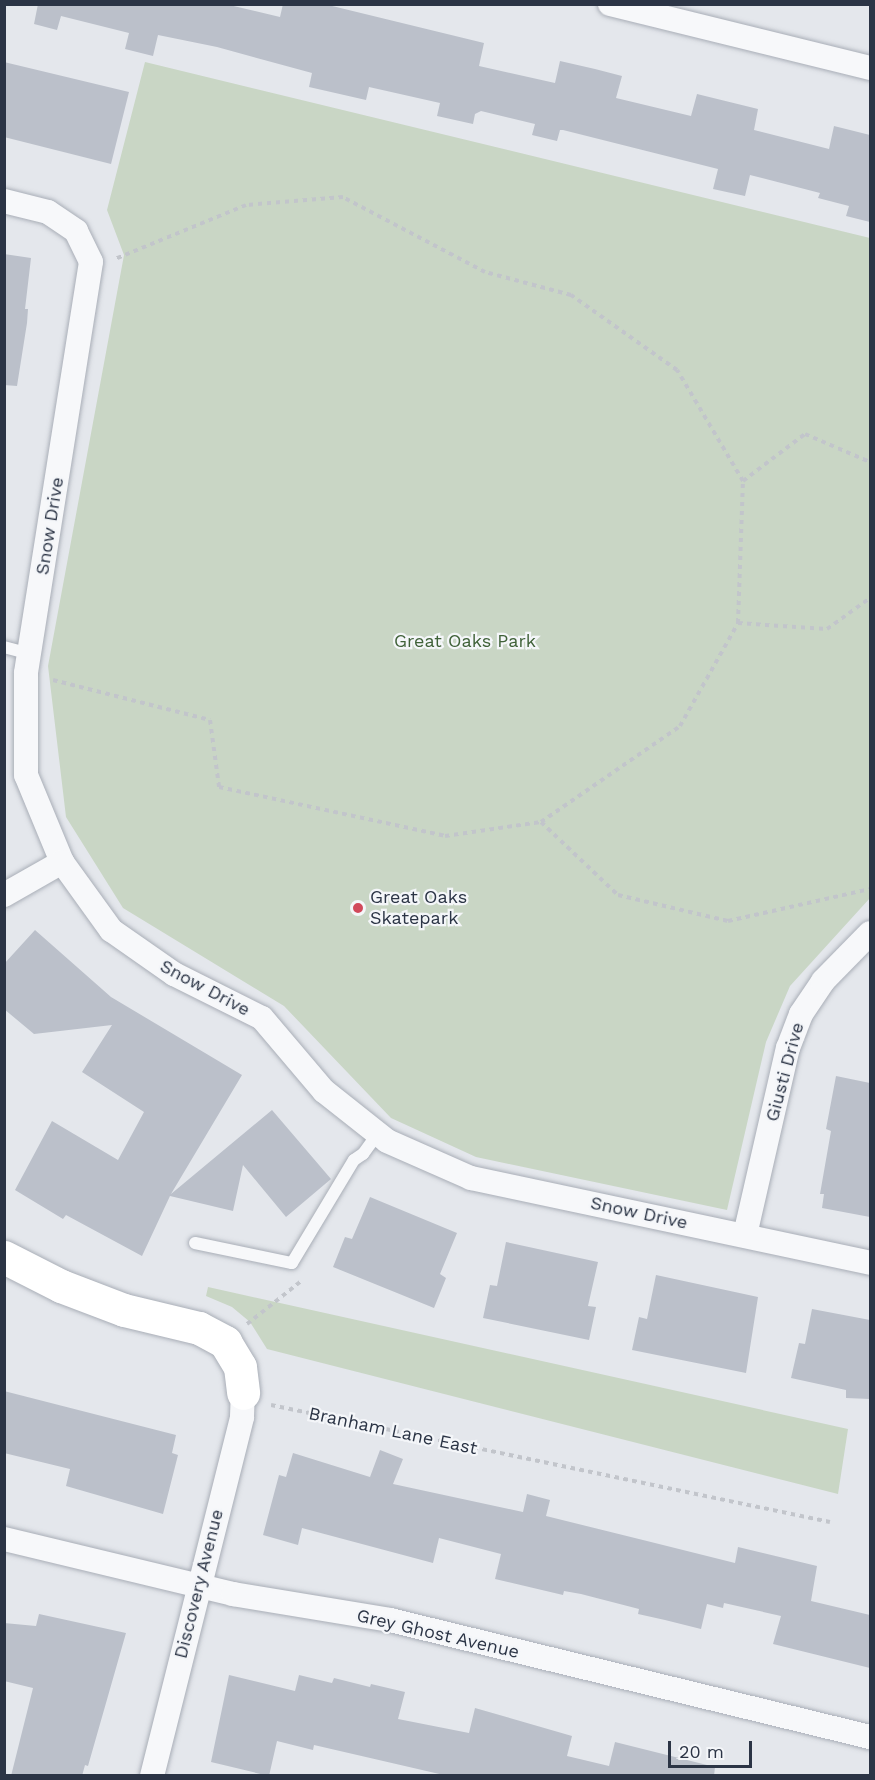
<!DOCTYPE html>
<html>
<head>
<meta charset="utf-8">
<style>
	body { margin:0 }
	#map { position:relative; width:875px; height:1780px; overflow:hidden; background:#e4e7ec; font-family:"Work Sans",sans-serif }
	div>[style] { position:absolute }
	.green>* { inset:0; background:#c9d6c5 }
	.building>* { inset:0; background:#bbc0ca }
	.path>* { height:4px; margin-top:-2px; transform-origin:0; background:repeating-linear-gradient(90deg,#c2c5cb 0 4.5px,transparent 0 9px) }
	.roads { filter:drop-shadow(0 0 2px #a9aeb7) drop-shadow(0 0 2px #a9aeb7) }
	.lane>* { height:12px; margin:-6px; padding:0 6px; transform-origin:6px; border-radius:6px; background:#f7f8fa }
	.street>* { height:24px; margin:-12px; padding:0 12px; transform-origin:12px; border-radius:12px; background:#f7f8fa }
	.secondary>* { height:33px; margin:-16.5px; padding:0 16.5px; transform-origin:16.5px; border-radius:16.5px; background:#fff }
	.dots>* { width:16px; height:16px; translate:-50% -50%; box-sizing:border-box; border:3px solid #f4f6f9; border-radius:50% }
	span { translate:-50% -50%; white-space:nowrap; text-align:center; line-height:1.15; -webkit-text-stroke:4.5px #f4f6f9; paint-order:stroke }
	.street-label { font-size:18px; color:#2b3445 }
	.park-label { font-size:18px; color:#3f6138 }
	.poi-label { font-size:18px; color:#2b3445 }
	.left { translate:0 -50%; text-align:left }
	.frame { position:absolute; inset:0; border:6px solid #2b3445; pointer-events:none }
	.scale { position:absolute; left:668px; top:1741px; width:84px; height:27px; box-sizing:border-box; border:3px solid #2b3445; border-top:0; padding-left:8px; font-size:18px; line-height:21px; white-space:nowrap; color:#2b3445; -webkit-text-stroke:4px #f4f6f9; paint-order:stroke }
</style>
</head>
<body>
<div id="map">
	<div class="green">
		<i style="clip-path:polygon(145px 62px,870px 238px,870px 898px,790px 986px,766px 1042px,727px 1210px,476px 1157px,391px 1118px,284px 1006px,123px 908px,66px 817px,48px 666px,124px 255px,107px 210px)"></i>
		<i style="clip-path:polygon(208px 1287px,848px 1429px,838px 1494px,267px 1349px,250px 1322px,232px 1307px,206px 1296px)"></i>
	</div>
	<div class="building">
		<i style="clip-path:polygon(38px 4px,225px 4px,280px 17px,283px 4px,324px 4px,484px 43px,479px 66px,555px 83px,560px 61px,595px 69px,622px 76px,616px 98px,691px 116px,697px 94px,758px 109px,754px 130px,829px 149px,834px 126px,870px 135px,870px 222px,846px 216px,849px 206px,818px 198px,820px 193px,750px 175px,745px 196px,713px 189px,718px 169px,563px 130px,560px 130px,557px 141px,532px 135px,535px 124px,481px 111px,475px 114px,473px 124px,437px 116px,440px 103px,369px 87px,366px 100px,309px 87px,312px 73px,217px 47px,158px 35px,153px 56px,125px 49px,129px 33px,61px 16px,57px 30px,34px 24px)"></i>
		<i style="clip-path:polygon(4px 62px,129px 92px,111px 164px,4px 137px)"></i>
		<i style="clip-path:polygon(4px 254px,31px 258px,25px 309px,28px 309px,27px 323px,17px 386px,4px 385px)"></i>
		<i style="clip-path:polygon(35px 930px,111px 997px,242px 1075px,171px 1194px,272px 1110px,331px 1179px,286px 1217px,243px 1165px,233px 1211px,170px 1196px,142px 1256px,66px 1215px,63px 1219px,15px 1190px,52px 1121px,118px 1160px,144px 1112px,82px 1072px,112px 1025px,34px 1034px,4px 1009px,4px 964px)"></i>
		<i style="clip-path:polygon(836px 1076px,870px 1083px,870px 1217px,822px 1208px,824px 1194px,820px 1194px,831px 1131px,826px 1129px)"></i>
		<i style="clip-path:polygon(370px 1197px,457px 1233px,440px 1274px,446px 1278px,434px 1308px,333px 1267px,345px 1237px,352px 1239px)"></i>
		<i style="clip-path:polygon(506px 1242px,598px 1262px,588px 1306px,596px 1307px,589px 1340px,483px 1318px,490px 1285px,497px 1286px)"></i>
		<i style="clip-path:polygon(656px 1275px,758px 1297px,746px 1373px,632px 1350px,639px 1317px,647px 1319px)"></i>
		<i style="clip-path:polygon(812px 1309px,870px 1320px,870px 1399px,846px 1398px,846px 1390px,791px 1378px,799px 1343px,805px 1344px)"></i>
		<i style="clip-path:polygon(4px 1391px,176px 1435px,172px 1453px,178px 1455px,163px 1514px,66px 1486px,70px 1469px,4px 1453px)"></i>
		<i style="clip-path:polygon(380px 1450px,403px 1459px,393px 1484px,523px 1512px,527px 1494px,550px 1500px,546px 1516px,651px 1542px,735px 1563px,738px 1547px,817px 1566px,811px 1601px,870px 1615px,870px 1668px,773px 1644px,781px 1616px,724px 1603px,723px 1608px,707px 1604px,701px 1629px,665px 1620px,638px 1614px,639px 1609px,581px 1594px,564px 1591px,563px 1595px,495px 1579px,501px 1554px,439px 1538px,433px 1563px,302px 1528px,298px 1545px,263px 1535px,279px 1475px,286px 1477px,293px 1453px,370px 1477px)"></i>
		<i style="clip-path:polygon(39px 1614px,126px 1633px,88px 1766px,85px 1765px,82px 1776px,11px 1776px,33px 1688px,4px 1681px,4px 1623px,36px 1626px)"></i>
		<i style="clip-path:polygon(229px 1675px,295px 1691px,299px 1675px,332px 1683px,334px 1678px,370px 1687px,371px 1684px,405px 1692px,398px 1719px,469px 1733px,475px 1708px,572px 1736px,567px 1756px,609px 1766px,615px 1742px,715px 1767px,714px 1776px,448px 1776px,314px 1745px,313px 1750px,277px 1741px,269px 1776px,211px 1762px)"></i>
	</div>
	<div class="path">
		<i style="left:743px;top:481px;width:78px;rotate:-37.2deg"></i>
		<i style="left:805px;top:434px;width:71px;rotate:23.3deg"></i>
		<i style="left:738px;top:623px;width:89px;rotate:3.9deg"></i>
		<i style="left:827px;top:629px;width:53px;rotate:-35.8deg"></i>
		<i style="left:53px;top:680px;width:162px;rotate:14.3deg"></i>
		<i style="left:210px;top:720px;width:68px;rotate:82.3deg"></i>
		<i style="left:219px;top:787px;width:231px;rotate:12.2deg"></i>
		<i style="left:445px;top:836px;width:97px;rotate:-8.3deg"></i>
		<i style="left:541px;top:822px;width:169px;rotate:-34.6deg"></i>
		<i style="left:680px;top:726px;width:118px;rotate:-60.6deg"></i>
		<i style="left:738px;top:623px;width:142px;rotate:-88deg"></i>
		<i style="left:743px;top:481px;width:129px;rotate:-120.7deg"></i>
		<i style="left:677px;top:370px;width:130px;rotate:-144.7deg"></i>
		<i style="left:571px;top:295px;width:89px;rotate:-165deg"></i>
		<i style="left:485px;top:272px;width:161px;rotate:-152.2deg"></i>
		<i style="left:343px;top:197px;width:97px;rotate:175.3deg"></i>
		<i style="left:246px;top:205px;width:142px;rotate:157.6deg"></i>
		<i style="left:541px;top:822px;width:106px;rotate:43.5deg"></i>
		<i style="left:618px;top:895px;width:113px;rotate:13.3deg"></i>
		<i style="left:728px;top:921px;width:146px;rotate:-12.7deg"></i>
		<i style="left:247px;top:1324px;width:68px;rotate:-38.4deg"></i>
		<i style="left:271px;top:1405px;width:571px;rotate:11.82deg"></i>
	</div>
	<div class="roads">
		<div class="lane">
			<i style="left:4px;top:647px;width:27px;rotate:15deg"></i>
			<i style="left:195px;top:1243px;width:99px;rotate:11.7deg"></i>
			<i style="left:292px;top:1263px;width:120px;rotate:-59deg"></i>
			<i style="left:354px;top:1160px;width:11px;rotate:-34deg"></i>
			<i style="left:363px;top:1154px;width:24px;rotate:-54deg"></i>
		</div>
		<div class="street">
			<i style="left:610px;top:4px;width:268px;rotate:13.8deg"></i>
			<i style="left:4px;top:201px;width:45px;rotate:14deg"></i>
			<i style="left:48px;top:212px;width:34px;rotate:34deg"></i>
			<i style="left:76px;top:231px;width:34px;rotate:64deg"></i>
			<i style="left:91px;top:262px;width:416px;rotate:99deg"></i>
			<i style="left:26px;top:673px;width:102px;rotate:90deg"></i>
			<i style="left:26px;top:775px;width:94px;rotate:67.5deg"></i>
			<i style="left:62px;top:862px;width:84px;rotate:54.2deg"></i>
			<i style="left:111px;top:930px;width:77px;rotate:34.9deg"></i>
			<i style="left:174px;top:974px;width:98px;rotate:26.6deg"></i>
			<i style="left:262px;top:1018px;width:96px;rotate:49.7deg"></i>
			<i style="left:324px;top:1091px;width:80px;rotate:38.4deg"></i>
			<i style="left:387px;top:1141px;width:92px;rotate:23.8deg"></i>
			<i style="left:471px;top:1178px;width:408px;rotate:12deg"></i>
			<i style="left:4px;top:895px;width:67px;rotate:-29.6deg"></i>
			<i style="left:745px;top:1235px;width:192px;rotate:-77.1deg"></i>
			<i style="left:788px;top:1048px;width:36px;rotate:-69deg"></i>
			<i style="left:801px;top:1014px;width:40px;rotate:-56deg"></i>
			<i style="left:823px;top:981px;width:67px;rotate:-45.6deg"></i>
			<i style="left:4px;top:1539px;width:236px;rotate:13.5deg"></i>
			<i style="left:233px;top:1594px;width:159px;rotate:9.4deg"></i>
			<i style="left:390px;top:1620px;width:494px;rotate:13.7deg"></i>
			<i style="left:152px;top:1776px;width:370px;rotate:-75.9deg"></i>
			<i style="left:242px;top:1417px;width:24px;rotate:-88deg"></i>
		</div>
		<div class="secondary">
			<i style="left:4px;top:1257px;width:64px;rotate:27deg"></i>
			<i style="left:61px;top:1286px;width:67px;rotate:20.9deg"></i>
			<i style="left:124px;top:1310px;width:77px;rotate:13.5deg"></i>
			<i style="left:199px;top:1328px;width:30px;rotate:28deg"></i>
			<i style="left:225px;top:1342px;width:29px;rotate:59deg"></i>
			<i style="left:240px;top:1367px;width:26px;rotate:83deg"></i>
		</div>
	</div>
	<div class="dots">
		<i style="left:358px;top:908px;background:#d1495b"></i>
	</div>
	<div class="street-label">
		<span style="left:50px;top:526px;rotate:-81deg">Snow Drive</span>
		<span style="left:205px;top:988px;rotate:28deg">Snow Drive</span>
		<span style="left:785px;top:1072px;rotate:-75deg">Giusti Drive</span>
		<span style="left:639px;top:1213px;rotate:12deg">Snow Drive</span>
		<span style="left:393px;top:1431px;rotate:12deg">Branham Lane East</span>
		<span style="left:199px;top:1584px;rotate:-76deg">Discovery Avenue</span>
		<span style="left:438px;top:1634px;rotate:13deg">Grey Ghost Avenue</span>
	</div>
	<div class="park-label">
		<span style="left:465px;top:641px">Great Oaks Park</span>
	</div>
	<div class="poi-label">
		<span class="left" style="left:370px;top:908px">Great Oaks<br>Skatepark</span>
	</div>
	<div class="frame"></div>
	<div class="scale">20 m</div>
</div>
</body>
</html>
